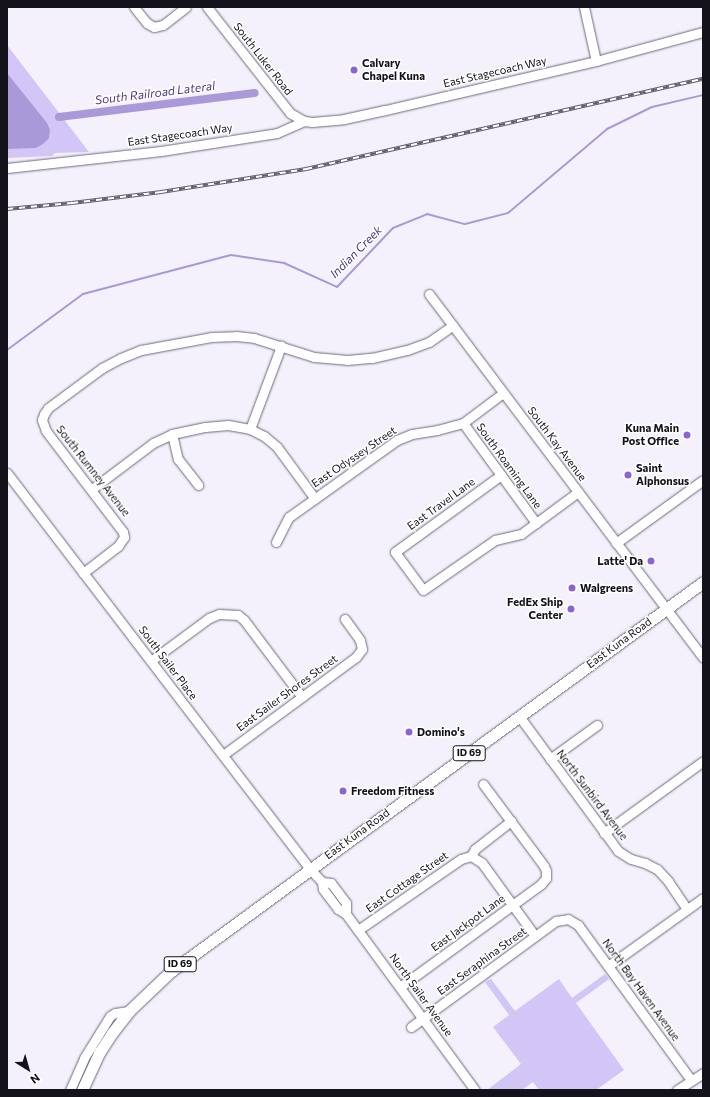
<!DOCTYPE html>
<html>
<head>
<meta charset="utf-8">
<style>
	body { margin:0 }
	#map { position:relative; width:710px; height:1097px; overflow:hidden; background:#f4f1fc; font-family:Commissioner,sans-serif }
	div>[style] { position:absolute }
	.green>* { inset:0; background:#d2c6f7 }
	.water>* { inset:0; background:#aa99d8 }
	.stream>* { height:2px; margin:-1px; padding:0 1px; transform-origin:1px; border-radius:1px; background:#aa99d8 }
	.canal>* { height:8px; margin:-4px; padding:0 4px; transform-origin:4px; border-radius:4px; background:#aa99d8 }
	.roads { filter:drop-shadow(0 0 1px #6e687f) drop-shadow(0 0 1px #6e687f) }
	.minor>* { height:9px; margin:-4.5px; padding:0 4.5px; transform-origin:4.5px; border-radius:4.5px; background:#fff }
	.major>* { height:11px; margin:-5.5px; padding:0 5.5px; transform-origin:5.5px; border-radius:5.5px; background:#fff }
	.rail>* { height:3.5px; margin-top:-1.75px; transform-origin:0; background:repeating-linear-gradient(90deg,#fff 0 6px,#615f68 0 12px); box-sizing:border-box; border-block:1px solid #615f68 }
	.dots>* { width:11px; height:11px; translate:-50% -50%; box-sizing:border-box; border:2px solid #fff; border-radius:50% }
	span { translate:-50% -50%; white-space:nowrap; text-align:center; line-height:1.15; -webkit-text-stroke:3px #fff; paint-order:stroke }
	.shield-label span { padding:1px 3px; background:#fff; border:1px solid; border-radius:3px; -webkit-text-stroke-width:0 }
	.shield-label { font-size:10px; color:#14121b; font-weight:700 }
	.street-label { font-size:11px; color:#14121b }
	.poi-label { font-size:11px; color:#14121b; font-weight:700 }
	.left { translate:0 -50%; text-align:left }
	.right { translate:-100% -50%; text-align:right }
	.water-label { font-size:12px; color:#513883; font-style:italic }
	.frame { position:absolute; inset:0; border:8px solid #14121b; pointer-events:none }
	.north { position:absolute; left:8px; top:1049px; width:40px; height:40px; -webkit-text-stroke:3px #fff; paint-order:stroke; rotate:143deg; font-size:11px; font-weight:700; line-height:16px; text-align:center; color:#14121b }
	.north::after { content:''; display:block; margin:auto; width:14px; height:18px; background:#14121b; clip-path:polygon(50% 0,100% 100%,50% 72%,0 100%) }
</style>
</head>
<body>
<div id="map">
	<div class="green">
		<i style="clip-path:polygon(7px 45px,89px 152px,55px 153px,52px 156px,7px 158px)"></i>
		<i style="clip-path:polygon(605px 974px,609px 979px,576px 1003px,624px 1070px,596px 1090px,539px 1090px,533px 1082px,522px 1090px,487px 1090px,521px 1064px,493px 1027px,509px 1015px,485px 982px,491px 979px,515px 1011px,559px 979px,572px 998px)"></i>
	</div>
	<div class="water">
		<i style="clip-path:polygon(7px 73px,47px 123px,50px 130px,49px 138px,43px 144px,36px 148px,7px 149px)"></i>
	</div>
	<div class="stream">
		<i style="left:7px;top:350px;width:94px;rotate:-36.4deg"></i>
		<i style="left:83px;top:294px;width:153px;rotate:-14.8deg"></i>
		<i style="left:231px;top:255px;width:54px;rotate:8.6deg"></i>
		<i style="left:284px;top:263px;width:58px;rotate:24.4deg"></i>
		<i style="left:337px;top:287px;width:81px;rotate:-46.5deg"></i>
		<i style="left:393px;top:228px;width:37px;rotate:-22deg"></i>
		<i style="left:427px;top:214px;width:39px;rotate:15deg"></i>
		<i style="left:465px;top:224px;width:44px;rotate:-14.3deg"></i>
		<i style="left:508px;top:213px;width:130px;rotate:-40.3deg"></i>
		<i style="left:607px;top:129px;width:50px;rotate:-26.1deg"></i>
		<i style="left:652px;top:107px;width:52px;rotate:-13.2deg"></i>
	</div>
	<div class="canal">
		<i style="left:59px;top:117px;width:197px;rotate:-7deg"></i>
	</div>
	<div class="roads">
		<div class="minor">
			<i style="left:134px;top:7px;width:21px;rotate:51deg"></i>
			<i style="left:147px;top:23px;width:8px;rotate:30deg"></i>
			<i style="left:154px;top:27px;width:9px;rotate:-13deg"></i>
			<i style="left:163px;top:25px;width:29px;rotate:-38deg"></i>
			<i style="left:207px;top:7px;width:135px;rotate:51.9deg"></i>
			<i style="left:290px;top:113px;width:16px;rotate:30deg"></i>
			<i style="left:304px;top:121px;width:8px;rotate:7deg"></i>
			<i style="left:312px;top:122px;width:32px;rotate:-5deg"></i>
			<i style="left:344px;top:119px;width:42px;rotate:-12.4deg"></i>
			<i style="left:385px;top:110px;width:217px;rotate:-13.1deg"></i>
			<i style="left:596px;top:61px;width:111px;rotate:-15.2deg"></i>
			<i style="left:584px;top:7px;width:55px;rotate:77.5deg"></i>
			<i style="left:7px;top:168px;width:155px;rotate:-6.3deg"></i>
			<i style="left:161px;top:151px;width:117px;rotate:-8.8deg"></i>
			<i style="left:277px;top:133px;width:30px;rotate:-24deg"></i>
			<i style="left:429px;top:294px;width:455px;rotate:53deg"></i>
			<i style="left:463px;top:423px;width:124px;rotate:53.9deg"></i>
			<i style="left:250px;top:429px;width:89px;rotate:-69.5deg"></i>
			<i style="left:172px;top:434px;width:26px;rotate:77deg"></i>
			<i style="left:178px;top:459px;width:33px;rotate:52deg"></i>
			<i style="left:7px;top:473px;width:336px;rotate:52.6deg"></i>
			<i style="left:211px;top:740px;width:163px;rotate:52.5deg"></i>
			<i style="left:310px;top:869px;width:18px;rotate:47deg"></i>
			<i style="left:322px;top:882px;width:7px;rotate:82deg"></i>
			<i style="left:323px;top:889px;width:25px;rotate:53deg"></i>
			<i style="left:338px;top:909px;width:9px;rotate:32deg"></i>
			<i style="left:346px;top:914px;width:11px;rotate:-90deg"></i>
			<i style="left:346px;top:903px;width:25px;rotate:-127deg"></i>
			<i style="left:331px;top:883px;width:9px;rotate:-174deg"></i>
			<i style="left:501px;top:475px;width:131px;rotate:144deg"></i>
			<i style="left:395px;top:552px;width:47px;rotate:53.6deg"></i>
			<i style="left:423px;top:590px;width:88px;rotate:-34.8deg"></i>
			<i style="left:495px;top:540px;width:27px;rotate:-13deg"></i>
			<i style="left:521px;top:534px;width:71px;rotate:-36.4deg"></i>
			<i style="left:92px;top:489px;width:76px;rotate:-37deg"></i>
			<i style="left:153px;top:443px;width:21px;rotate:-25deg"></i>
			<i style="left:172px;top:434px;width:34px;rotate:-12deg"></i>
			<i style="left:205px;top:427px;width:23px;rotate:-5deg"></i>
			<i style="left:228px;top:425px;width:22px;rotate:10deg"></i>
			<i style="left:250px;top:429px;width:16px;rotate:27deg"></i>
			<i style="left:264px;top:436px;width:17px;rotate:40deg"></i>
			<i style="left:277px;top:447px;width:64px;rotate:53.8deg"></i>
			<i style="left:276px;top:542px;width:28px;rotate:-63deg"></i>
			<i style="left:289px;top:517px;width:133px;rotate:-35.5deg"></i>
			<i style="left:397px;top:440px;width:16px;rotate:-22deg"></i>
			<i style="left:412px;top:434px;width:25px;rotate:-9deg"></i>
			<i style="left:437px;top:430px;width:27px;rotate:-15deg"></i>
			<i style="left:463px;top:423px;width:50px;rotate:-36.9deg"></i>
			<i style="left:616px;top:543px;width:107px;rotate:-35.9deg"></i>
			<i style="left:83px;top:573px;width:44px;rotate:-37.6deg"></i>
			<i style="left:118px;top:546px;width:11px;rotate:-56deg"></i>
			<i style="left:124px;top:537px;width:5px;rotate:-101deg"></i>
			<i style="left:123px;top:532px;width:127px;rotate:-127.3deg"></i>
			<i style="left:46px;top:431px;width:12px;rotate:-110deg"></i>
			<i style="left:42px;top:420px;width:6px;rotate:-72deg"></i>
			<i style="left:44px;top:414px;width:7px;rotate:-56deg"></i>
			<i style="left:48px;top:408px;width:67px;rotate:-36.5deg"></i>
			<i style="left:102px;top:368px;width:21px;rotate:-28deg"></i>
			<i style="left:121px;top:358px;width:22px;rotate:-22deg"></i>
			<i style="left:141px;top:350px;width:71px;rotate:-10.5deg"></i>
			<i style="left:211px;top:337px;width:25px;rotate:-2deg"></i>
			<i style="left:236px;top:336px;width:18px;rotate:6deg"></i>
			<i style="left:254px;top:338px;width:63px;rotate:17.6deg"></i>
			<i style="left:314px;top:357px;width:33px;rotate:5deg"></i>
			<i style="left:347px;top:360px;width:25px;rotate:-5deg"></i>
			<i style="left:372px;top:358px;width:36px;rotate:-13deg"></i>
			<i style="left:407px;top:350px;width:23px;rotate:-20deg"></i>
			<i style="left:429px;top:342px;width:29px;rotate:-35deg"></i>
			<i style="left:152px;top:660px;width:71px;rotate:-36.4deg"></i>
			<i style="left:209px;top:618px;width:11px;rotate:-22deg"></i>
			<i style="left:219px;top:614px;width:19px;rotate:3deg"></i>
			<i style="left:238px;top:615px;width:8px;rotate:40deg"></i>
			<i style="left:244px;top:620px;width:96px;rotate:53deg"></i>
			<i style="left:519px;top:716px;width:167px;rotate:53.7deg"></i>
			<i style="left:618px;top:851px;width:15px;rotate:32deg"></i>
			<i style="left:631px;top:859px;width:15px;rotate:16deg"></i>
			<i style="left:645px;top:863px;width:13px;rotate:27deg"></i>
			<i style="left:657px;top:869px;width:16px;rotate:47deg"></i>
			<i style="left:668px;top:881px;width:34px;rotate:56deg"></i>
			<i style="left:223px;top:755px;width:165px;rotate:-36.4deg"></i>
			<i style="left:356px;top:657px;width:10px;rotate:-53deg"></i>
			<i style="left:362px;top:649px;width:9px;rotate:-103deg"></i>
			<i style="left:360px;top:640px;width:26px;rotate:-126deg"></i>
			<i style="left:550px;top:759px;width:58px;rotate:-35.9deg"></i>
			<i style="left:604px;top:833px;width:122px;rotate:-36deg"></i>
			<i style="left:471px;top:856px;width:8px;rotate:-60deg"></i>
			<i style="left:475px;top:849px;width:46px;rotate:-37.9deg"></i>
			<i style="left:346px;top:914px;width:218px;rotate:53.8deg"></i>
			<i style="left:358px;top:930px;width:125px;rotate:-34.6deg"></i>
			<i style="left:461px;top:859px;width:10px;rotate:-17deg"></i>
			<i style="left:471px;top:856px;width:13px;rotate:32deg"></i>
			<i style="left:482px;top:863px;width:90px;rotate:54deg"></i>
			<i style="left:608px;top:966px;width:117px;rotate:-35.6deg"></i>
			<i style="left:400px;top:987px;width:175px;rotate:-36.1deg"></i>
			<i style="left:541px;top:884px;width:8px;rotate:-50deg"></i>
			<i style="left:546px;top:878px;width:7px;rotate:-90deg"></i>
			<i style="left:546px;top:871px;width:5px;rotate:-112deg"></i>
			<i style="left:544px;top:866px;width:102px;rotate:-126.6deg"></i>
			<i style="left:411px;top:1027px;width:180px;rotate:-36.2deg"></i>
			<i style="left:556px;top:921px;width:12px;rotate:-9deg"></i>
			<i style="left:568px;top:919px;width:12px;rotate:31deg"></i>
			<i style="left:578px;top:925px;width:192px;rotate:53.9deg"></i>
			<i style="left:70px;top:1090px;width:35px;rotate:-66deg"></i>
			<i style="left:84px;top:1058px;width:49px;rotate:-58.2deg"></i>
			<i style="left:110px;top:1016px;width:6px;rotate:-31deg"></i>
			<i style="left:115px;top:1013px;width:14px;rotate:-8deg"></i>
			<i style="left:677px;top:1090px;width:31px;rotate:-33deg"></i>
		</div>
		<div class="major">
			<i style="left:82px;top:1090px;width:41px;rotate:-65.3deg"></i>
			<i style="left:99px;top:1053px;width:24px;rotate:-57deg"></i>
			<i style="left:112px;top:1033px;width:28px;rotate:-52deg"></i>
			<i style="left:129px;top:1011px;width:57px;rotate:-43.6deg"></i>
			<i style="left:170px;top:972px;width:660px;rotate:-36.19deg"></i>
		</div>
	</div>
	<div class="rail">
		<i style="left:7px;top:209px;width:65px;rotate:-5.3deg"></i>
		<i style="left:72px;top:203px;width:90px;rotate:-7deg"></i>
		<i style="left:161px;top:192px;width:147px;rotate:-9deg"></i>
		<i style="left:306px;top:169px;width:407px;rotate:-12.8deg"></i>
	</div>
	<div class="dots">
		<i style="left:354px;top:70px;background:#8b61dc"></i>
		<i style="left:687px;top:435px;background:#8b61dc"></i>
		<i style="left:628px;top:475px;background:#8b61dc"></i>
		<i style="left:651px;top:561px;background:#8b61dc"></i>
		<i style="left:572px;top:588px;background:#8b61dc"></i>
		<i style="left:571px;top:609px;background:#8b61dc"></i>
		<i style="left:409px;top:732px;background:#8b61dc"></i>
		<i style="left:343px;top:791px;background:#8b61dc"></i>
	</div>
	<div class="shield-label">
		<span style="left:469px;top:753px">ID 69</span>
		<span style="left:180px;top:964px">ID 69</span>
	</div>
	<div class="street-label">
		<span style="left:263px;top:59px;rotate:52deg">South Luker Road</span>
		<span style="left:495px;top:72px;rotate:-13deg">East Stagecoach Way</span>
		<span style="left:180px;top:135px;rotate:-8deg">East Stagecoach Way</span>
		<span style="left:557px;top:444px;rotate:53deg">South Kay Avenue</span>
		<span style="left:354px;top:457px;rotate:-34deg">East Odyssey Street</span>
		<span style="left:509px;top:466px;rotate:54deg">South Roaming Lane</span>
		<span style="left:93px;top:471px;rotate:52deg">South Rumney Avenue</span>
		<span style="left:441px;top:504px;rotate:-36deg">East Travel Lane</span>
		<span style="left:619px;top:643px;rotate:-36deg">East Kuna Road</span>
		<span style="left:168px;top:663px;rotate:53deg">South Sailer Place</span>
		<span style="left:287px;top:693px;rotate:-36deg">East Sailer Shores Street</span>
		<span style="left:592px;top:795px;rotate:53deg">North Sunbird Avenue</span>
		<span style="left:357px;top:834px;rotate:-36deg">East Kuna Road</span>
		<span style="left:407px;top:882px;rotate:-35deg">East Cottage Street</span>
		<span style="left:468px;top:923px;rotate:-36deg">East Jackpot Lane</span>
		<span style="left:482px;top:961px;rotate:-36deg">East Seraphina Street</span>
		<span style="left:641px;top:990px;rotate:54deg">North Bay Haven Avenue</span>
		<span style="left:421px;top:995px;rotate:54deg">North Sailer Avenue</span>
	</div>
	<div class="poi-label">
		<span class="left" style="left:362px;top:70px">Calvary<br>Chapel Kuna</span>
		<span class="right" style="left:679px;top:435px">Kuna Main<br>Post Office</span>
		<span class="left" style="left:636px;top:475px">Saint<br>Alphonsus</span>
		<span class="right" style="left:643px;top:561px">Latte' Da</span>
		<span class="left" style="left:580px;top:588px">Walgreens</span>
		<span class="right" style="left:563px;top:609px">FedEx Ship<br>Center</span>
		<span class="left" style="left:417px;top:732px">Domino's</span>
		<span class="left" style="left:351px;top:791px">Freedom Fitness</span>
	</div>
	<div class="water-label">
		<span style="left:155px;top:93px;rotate:-7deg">South Railroad Lateral</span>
		<span style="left:356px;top:252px;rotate:-45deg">Indian Creek</span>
	</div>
	<div class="frame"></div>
	<div class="north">N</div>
</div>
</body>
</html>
